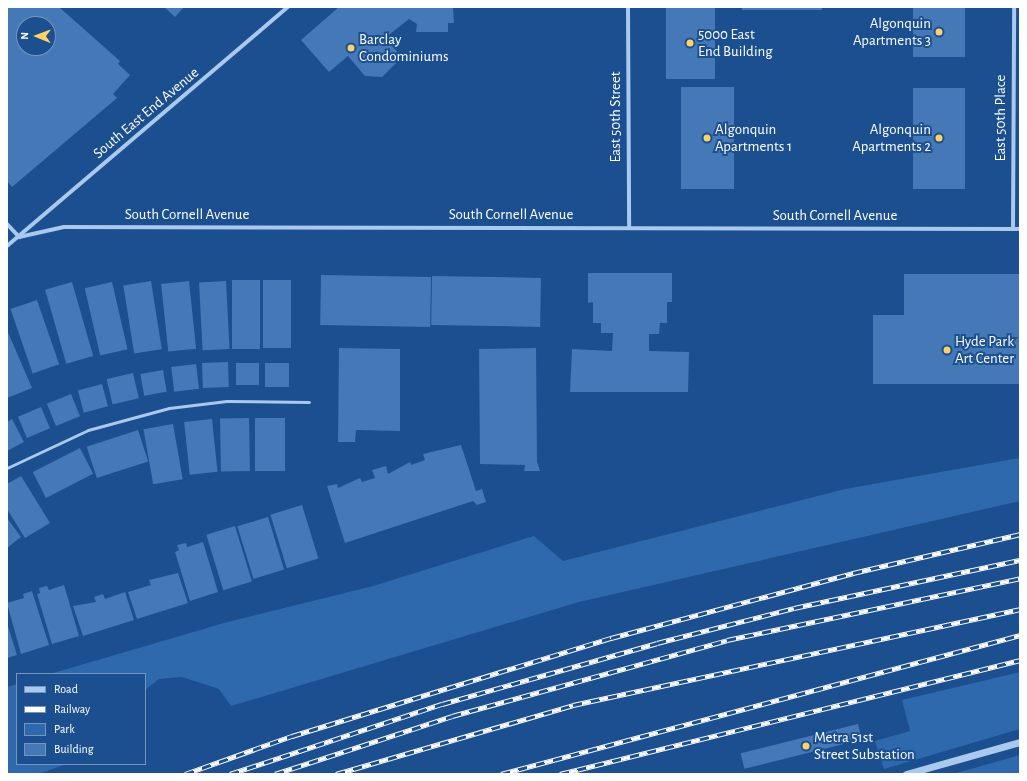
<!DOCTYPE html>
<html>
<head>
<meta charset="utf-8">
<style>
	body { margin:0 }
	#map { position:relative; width:1027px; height:781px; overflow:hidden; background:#1b4f8f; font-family:"Alegreya Sans",sans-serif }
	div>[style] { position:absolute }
	.green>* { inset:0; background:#2e69ad }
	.building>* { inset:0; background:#4478b7; transform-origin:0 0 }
	.service>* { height:3px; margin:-1.5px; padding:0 1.5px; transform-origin:1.5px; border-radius:1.5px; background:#a9c9ee }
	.minor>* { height:4px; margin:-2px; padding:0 2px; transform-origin:2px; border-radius:2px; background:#a9c9ee }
	.tertiary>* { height:7px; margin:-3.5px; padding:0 3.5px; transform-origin:3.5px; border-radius:3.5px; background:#a9c9ee }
	.rail>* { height:4.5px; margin-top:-2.25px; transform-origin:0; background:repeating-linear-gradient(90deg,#1b4f8f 0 9px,#fff 0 18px); box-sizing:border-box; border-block:1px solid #fff }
	.dots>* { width:11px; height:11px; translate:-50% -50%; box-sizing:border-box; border:2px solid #1b4f8f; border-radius:50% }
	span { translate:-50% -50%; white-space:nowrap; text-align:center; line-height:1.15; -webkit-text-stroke:4px #1b4f8f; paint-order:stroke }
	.poi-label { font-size:15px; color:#fff }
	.right { translate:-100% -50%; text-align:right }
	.left { translate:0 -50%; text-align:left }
	.street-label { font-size:15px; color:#fff }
	.frame { position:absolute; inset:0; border:8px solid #fff; pointer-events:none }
	.legend { position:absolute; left:16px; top:673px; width:130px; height:92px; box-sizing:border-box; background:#1b4f8f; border:1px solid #7695bc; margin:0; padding:5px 7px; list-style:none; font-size:12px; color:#fff }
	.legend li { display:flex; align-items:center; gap:8px; height:20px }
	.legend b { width:20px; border:1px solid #7695bc }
	.north { position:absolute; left:16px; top:16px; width:40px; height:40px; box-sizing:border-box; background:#1b4f8f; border:1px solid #7695bc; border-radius:50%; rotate:271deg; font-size:11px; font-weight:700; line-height:16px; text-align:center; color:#fff }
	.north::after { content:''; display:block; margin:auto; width:14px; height:18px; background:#ffd166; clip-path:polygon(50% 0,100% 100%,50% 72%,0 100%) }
</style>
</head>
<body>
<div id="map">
	<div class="green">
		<i style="clip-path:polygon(1020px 458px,1020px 501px,579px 602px,231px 706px,219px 689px,182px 677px,159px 679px,145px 690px,145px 674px,50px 674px,224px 623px,373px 586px,534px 536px,563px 561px,845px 489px)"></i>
		<i style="clip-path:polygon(1020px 672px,1020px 729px,884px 769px,875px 741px,910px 731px,902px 700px)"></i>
		<i style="clip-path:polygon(17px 684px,17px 764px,67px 764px,38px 774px,7px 774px,7px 687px)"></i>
		<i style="clip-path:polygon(1020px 755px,1020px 773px,953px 774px)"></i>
	</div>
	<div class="building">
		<i style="clip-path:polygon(evenodd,7px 7px,59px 7px,120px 61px,118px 64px,130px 75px,113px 94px,117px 98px,12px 187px,7px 181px,7px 7px,24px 24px,48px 24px,48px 48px,24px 48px,24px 24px)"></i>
		<i style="clip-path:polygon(164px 7px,184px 7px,175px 17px)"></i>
		<i style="clip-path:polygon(339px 7px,453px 7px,454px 23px,448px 23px,448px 32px,416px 32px,417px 24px,409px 19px,385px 38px,402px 57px,382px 77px,365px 76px,348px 56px,329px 72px,301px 40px)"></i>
		<i style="left:666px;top:7px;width:49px;height:72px"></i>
		<i style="left:742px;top:7px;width:80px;height:3px"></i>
		<i style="left:913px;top:7px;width:52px;height:50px"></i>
		<i style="left:681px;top:87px;width:53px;height:102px"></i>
		<i style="left:913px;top:88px;width:52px;height:101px"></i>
		<i style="clip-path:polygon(588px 273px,672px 273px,672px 302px,667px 302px,667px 323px,660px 323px,659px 334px,649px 334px,649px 351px,689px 352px,688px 392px,570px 392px,572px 349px,612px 351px,613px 333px,601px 333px,601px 323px,593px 323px,593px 302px,588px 303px)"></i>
		<i style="clip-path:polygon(904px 274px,1020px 274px,1020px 384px,873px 384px,873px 315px,904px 315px)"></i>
		<i style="left:432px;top:276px;width:109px;height:49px;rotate:1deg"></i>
		<i style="left:431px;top:277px;width:50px;height:110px;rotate:91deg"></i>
		<i style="left:260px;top:280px;width:69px;height:28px;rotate:90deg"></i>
		<i style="left:291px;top:280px;width:68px;height:28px;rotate:90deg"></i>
		<i style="left:151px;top:281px;width:69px;height:28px;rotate:81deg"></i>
		<i style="left:189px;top:281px;width:68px;height:28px;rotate:84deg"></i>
		<i style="left:226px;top:281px;width:68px;height:27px;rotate:87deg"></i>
		<i style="left:72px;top:282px;width:77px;height:28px;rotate:74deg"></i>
		<i style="left:112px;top:282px;width:69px;height:28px;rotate:77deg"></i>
		<i style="left:37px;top:300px;width:68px;height:28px;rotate:71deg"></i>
		<i style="clip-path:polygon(7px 330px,32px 388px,7px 398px)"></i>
		<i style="clip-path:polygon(339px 348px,400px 349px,400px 431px,356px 430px,355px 442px,338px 442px)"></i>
		<i style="clip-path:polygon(536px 348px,537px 462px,540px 471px,524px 471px,525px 465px,480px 464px,479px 349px)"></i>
		<i style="left:228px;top:362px;width:25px;height:26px;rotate:88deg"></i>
		<i style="left:259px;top:363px;width:22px;height:23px;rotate:90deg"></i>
		<i style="left:265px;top:363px;width:24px;height:24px"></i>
		<i style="left:196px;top:364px;width:25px;height:25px;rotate:83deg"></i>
		<i style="left:163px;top:370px;width:22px;height:23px;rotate:80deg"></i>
		<i style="left:133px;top:373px;width:26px;height:27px;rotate:77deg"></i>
		<i style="left:102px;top:384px;width:23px;height:25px;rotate:75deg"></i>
		<i style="left:71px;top:394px;width:24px;height:26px;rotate:68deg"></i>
		<i style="left:41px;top:407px;width:23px;height:25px;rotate:67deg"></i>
		<i style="left:249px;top:418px;width:53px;height:29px;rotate:89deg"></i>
		<i style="left:255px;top:418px;width:30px;height:53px"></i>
		<i style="clip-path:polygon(12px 419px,24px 442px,7px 451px,7px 422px)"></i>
		<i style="left:212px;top:419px;width:53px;height:28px;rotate:84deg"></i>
		<i style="left:173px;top:424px;width:56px;height:30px;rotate:80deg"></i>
		<i style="left:138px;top:430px;width:33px;height:54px;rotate:72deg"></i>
		<i style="clip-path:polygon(461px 445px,476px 491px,482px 489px,486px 502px,477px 505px,473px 501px,345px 543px,327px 486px,337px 484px,338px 488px,360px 478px,362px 482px,375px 478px,372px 470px,386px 466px,388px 474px,410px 462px,411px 465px,425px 460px,423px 454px)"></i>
		<i style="left:80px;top:448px;width:29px;height:53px;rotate:63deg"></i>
		<i style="clip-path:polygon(21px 476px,50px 523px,25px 538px,7px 509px,7px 484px)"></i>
		<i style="left:302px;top:505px;width:56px;height:33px;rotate:73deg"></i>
		<i style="left:268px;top:517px;width:55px;height:32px;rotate:73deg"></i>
		<i style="clip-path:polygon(7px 518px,21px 537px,7px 548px)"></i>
		<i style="left:235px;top:526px;width:58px;height:30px;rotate:73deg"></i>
		<i style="clip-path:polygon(203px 542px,218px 592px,190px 601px,175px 552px,179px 550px,177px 545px,186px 543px,187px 547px)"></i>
		<i style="clip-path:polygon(178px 573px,188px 603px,137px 619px,128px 592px,151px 585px,149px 580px)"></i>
		<i style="clip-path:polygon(64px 585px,79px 636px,52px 644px,37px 594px,40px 593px,39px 588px,47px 586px,49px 590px)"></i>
		<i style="clip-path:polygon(32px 591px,49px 645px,21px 654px,7px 603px,24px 598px,23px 594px)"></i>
		<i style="clip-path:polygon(125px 592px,134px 620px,83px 636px,73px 606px,96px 602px,94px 597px,103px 594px,105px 599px)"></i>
		<i style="clip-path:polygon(7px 623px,17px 655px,7px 658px)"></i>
		<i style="left:858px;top:724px;width:16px;height:121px;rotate:76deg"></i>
	</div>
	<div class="service">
		<i style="left:7px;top:468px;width:89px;rotate:-25.1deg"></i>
		<i style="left:88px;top:430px;width:84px;rotate:-15.2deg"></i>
		<i style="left:169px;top:408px;width:58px;rotate:-6.9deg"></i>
		<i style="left:227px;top:401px;width:82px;rotate:0.7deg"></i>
	</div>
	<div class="minor">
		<i style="left:628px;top:7px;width:220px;rotate:89.7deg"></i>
		<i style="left:7px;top:224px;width:18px;rotate:47deg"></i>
		<i style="left:1013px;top:229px;width:222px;rotate:-89.7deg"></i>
		<i style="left:19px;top:237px;width:46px;rotate:-12.5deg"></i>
		<i style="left:64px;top:227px;width:956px;rotate:0.12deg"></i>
		<i style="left:7px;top:246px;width:369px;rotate:-40.4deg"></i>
	</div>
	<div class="tertiary">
		<i style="left:906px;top:774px;width:118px;rotate:-15.7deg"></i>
	</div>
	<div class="rail">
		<i style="left:185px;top:774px;width:114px;rotate:-19.6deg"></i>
		<i style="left:292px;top:736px;width:334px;rotate:-17.1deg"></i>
		<i style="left:611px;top:638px;width:251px;rotate:-15deg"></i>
		<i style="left:853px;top:573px;width:171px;rotate:-13.1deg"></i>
		<i style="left:230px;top:774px;width:223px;rotate:-18.3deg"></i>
		<i style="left:442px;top:704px;width:223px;rotate:-15.8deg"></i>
		<i style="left:657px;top:643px;width:141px;rotate:-14.3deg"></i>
		<i style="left:794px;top:608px;width:231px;rotate:-12deg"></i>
		<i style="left:275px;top:774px;width:186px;rotate:-18.1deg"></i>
		<i style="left:452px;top:716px;width:285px;rotate:-15.4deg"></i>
		<i style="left:727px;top:640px;width:299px;rotate:-11.9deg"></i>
		<i style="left:336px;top:774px;width:247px;rotate:-16.2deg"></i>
		<i style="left:573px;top:705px;width:457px;rotate:-12.1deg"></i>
		<i style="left:501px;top:774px;width:537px;rotate:-14.99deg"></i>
		<i style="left:560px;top:774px;width:474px;rotate:-13.9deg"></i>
	</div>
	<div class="dots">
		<i style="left:939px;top:32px;background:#ffd166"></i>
		<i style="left:690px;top:43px;background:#ffd166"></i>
		<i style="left:351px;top:48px;background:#ffd166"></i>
		<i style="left:707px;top:138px;background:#ffd166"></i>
		<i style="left:939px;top:138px;background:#ffd166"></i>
		<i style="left:947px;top:350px;background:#ffd166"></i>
		<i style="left:806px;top:746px;background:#ffd166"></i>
	</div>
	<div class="poi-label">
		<span class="right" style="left:931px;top:32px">Algonquin<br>Apartments 3</span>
		<span class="left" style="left:698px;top:43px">5000 East<br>End Building</span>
		<span class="left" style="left:359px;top:48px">Barclay<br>Condominiums</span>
		<span class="left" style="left:715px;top:138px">Algonquin<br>Apartments 1</span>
		<span class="right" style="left:931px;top:138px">Algonquin<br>Apartments 2</span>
		<span class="left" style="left:955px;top:350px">Hyde Park<br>Art Center</span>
		<span class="left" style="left:814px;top:746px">Metra 51st<br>Street Substation</span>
	</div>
	<div class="street-label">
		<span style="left:146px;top:113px;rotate:-40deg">South East End Avenue</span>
		<span style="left:616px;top:117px;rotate:-90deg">East 50th Street</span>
		<span style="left:1001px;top:118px;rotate:-90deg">East 50th Place</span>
		<span style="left:187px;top:215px">South Cornell Avenue</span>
		<span style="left:511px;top:215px">South Cornell Avenue</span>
		<span style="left:835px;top:216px">South Cornell Avenue</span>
	</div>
	<div class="frame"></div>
	<ul class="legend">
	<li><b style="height:5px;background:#a9c9ee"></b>Road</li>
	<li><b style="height:5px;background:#fff"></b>Railway</li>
	<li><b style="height:11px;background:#2e69ad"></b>Park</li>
	<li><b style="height:11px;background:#4478b7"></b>Building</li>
	</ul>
	<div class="north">N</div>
</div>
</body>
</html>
